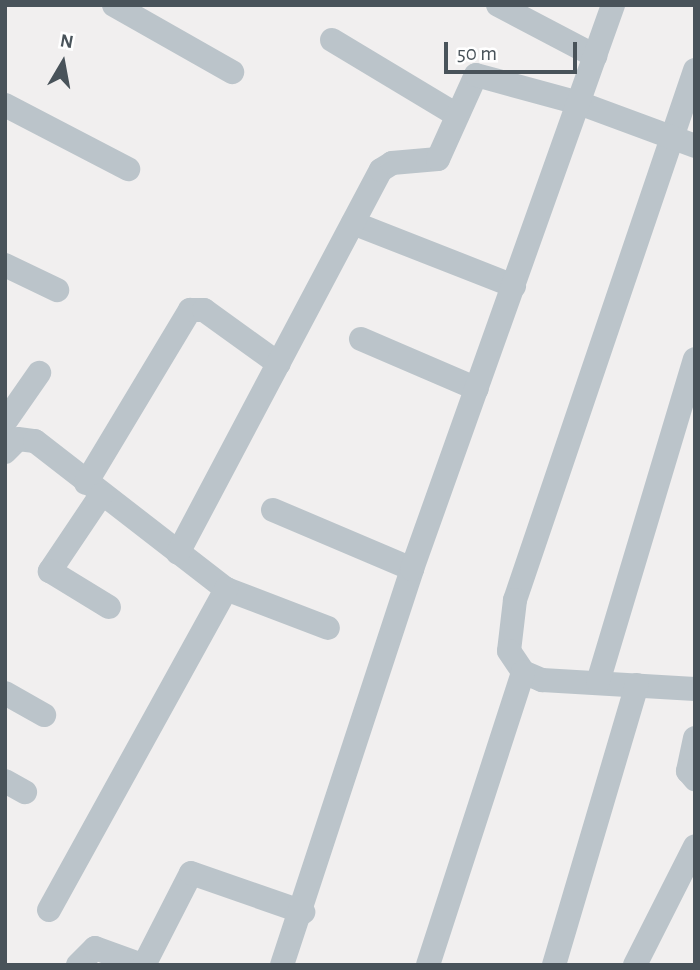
<!DOCTYPE html>
<html>
<head>
<meta charset="utf-8">
<style>
	body { margin:0 }
	#map { position:relative; width:700px; height:970px; overflow:hidden; background:#f1efef; font-family:"Alegreya Sans",sans-serif }
	div>[style] { position:absolute }
	.minor>* { height:24px; margin:-12px; padding:0 12px; transform-origin:12px; border-radius:12px; background:#bbc4ca }
	span { translate:-50% -50%; white-space:nowrap; text-align:center; line-height:1.15; -webkit-text-stroke:7px #fff; paint-order:stroke }
	.frame { position:absolute; inset:0; border:7px solid #49535a; pointer-events:none }
	.north { position:absolute; left:28px; top:28px; width:70px; height:70px; -webkit-text-stroke:5px #fff; paint-order:stroke; rotate:10deg; font-size:19px; font-weight:700; line-height:28px; text-align:center; color:#49535a }
	.north::after { content:''; display:block; margin:auto; width:24px; height:32px; background:#49535a; clip-path:polygon(50% 0,100% 100%,50% 72%,0 100%) }
	.scale { position:absolute; left:444px; top:42px; width:133px; height:32px; box-sizing:border-box; border:4px solid #49535a; border-top:0; padding-left:9px; font-size:21px; line-height:24px; white-space:nowrap; color:#49535a; -webkit-text-stroke:5px #fff; paint-order:stroke }
</style>
</head>
<body>
<div id="map">
	<div class="minor">
		<i style="left:114px;top:5px;width:136px;rotate:29.6deg"></i>
		<i style="left:498px;top:5px;width:110px;rotate:27.7deg"></i>
		<i style="left:332px;top:40px;width:146px;rotate:31deg"></i>
		<i style="left:695px;top:70px;width:560px;rotate:108.76deg"></i>
		<i style="left:515px;top:600px;width:51px;rotate:96.7deg"></i>
		<i style="left:509px;top:651px;width:25px;rotate:56deg"></i>
		<i style="left:523px;top:672px;width:21px;rotate:23deg"></i>
		<i style="left:542px;top:680px;width:153px;rotate:3.4deg"></i>
		<i style="left:5px;top:105px;width:139px;rotate:27.5deg"></i>
		<i style="left:353px;top:223px;width:173px;rotate:21.4deg"></i>
		<i style="left:5px;top:265px;width:58px;rotate:25.7deg"></i>
		<i style="left:361px;top:339px;width:126px;rotate:23.3deg"></i>
		<i style="left:5px;top:422px;width:60px;rotate:-55.2deg"></i>
		<i style="left:5px;top:452px;width:18px;rotate:-45deg"></i>
		<i style="left:18px;top:439px;width:17px;rotate:7deg"></i>
		<i style="left:35px;top:441px;width:242px;rotate:37.8deg"></i>
		<i style="left:226px;top:589px;width:109px;rotate:20.9deg"></i>
		<i style="left:86px;top:483px;width:202px;rotate:-59deg"></i>
		<i style="left:190px;top:310px;width:14px"></i>
		<i style="left:204px;top:310px;width:92px;rotate:35.8deg"></i>
		<i style="left:101px;top:495px;width:92px;rotate:123.9deg"></i>
		<i style="left:50px;top:571px;width:69px;rotate:31.4deg"></i>
		<i style="left:273px;top:510px;width:151px;rotate:23deg"></i>
		<i style="left:178px;top:553px;width:433px;rotate:-62.1deg"></i>
		<i style="left:381px;top:170px;width:13px;rotate:-32deg"></i>
		<i style="left:392px;top:163px;width:46px;rotate:-5deg"></i>
		<i style="left:438px;top:159px;width:92px;rotate:-65.7deg"></i>
		<i style="left:476px;top:75px;width:107px;rotate:15.2deg"></i>
		<i style="left:579px;top:103px;width:124px;rotate:20.3deg"></i>
		<i style="left:598px;top:682px;width:337px;rotate:-73.3deg"></i>
		<i style="left:5px;top:693px;width:45px;rotate:29.4deg"></i>
		<i style="left:695px;top:738px;width:34px;rotate:102deg"></i>
		<i style="left:688px;top:771px;width:11px;rotate:49deg"></i>
		<i style="left:5px;top:781px;width:23px;rotate:29deg"></i>
		<i style="left:49px;top:910px;width:367px;rotate:-61.1deg"></i>
		<i style="left:78px;top:965px;width:24px;rotate:-45deg"></i>
		<i style="left:95px;top:948px;width:50px;rotate:19.9deg"></i>
		<i style="left:144px;top:965px;width:103px;rotate:-62.9deg"></i>
		<i style="left:191px;top:873px;width:119px;rotate:19.2deg"></i>
		<i style="left:282px;top:965px;width:417px;rotate:-71.8deg"></i>
		<i style="left:412px;top:569px;width:599px;rotate:-70.38deg"></i>
		<i style="left:428px;top:965px;width:308px;rotate:-72deg"></i>
		<i style="left:554px;top:965px;width:292px;rotate:-73.5deg"></i>
		<i style="left:635px;top:965px;width:133px;rotate:-63.2deg"></i>
	</div>
	<div class="frame"></div>
	<div class="north">N</div>
	<div class="scale">50 m</div>
</div>
</body>
</html>
